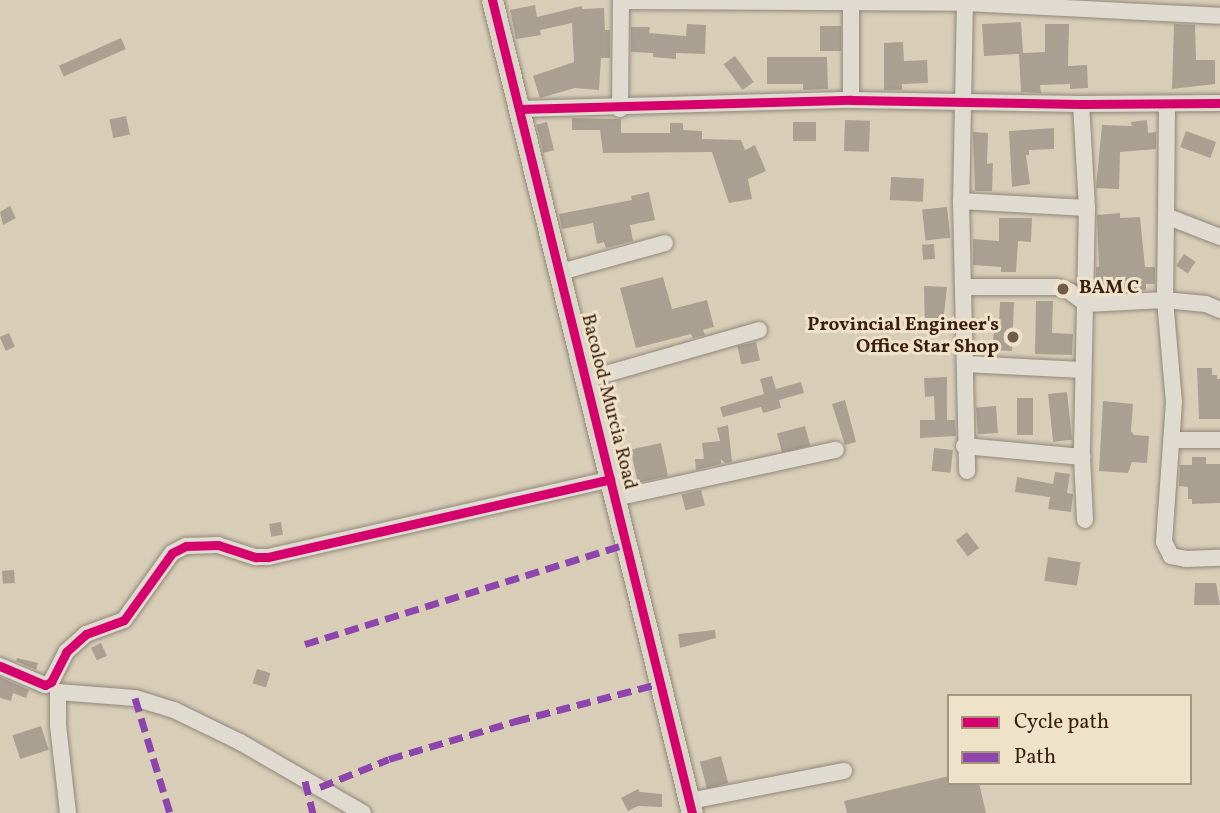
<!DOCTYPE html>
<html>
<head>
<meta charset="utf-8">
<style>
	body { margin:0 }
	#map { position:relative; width:1220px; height:813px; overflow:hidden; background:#d8ceb8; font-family:Vollkorn,serif }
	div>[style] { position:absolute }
	.building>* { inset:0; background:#a9a091; transform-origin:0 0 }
	.roads { filter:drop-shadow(0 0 2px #908779) drop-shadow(0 0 2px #908779) }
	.minor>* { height:16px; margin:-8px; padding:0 8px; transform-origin:8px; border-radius:8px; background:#e0dbd0 }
	.major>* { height:21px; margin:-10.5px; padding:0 10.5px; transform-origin:10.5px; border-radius:10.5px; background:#dbd5c8 }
	.quiet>* { height:7px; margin-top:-3.5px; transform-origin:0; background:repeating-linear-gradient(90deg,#8e44ad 0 14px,transparent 0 21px) }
	.cycleway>* { height:9px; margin:-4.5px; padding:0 4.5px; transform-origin:4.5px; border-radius:4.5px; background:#d6006c }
	.dots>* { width:19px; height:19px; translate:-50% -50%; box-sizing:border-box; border:4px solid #eee2c8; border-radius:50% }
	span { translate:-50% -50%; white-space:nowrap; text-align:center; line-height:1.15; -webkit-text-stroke:6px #eee2c8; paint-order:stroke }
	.poi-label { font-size:19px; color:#3b1e0f; font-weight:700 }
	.left { translate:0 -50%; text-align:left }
	.right { translate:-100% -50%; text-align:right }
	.street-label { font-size:19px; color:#3b1e0f }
	.legend { position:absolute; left:947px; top:694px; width:245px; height:91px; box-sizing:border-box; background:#eee2c8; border:2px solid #a6947e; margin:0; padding:9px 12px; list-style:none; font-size:21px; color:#3b1e0f }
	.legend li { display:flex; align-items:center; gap:14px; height:35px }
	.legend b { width:35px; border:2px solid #a6947e }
</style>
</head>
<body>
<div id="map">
	<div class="building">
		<i style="clip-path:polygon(535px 5px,537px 17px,582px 6px,582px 9px,604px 8px,605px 30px,610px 30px,610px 58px,601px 58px,599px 90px,575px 88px,540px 98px,533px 76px,574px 62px,572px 23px,540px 30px,541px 35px,516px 39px,510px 10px)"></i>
		<i style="clip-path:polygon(1021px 22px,1023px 53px,1045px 52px,1045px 24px,1069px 24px,1068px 66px,1087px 65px,1088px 88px,1070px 89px,1070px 84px,1040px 85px,1041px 93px,1021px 92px,1019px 54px,984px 56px,982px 24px)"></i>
		<i style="clip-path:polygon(687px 24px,706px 25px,705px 54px,676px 53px,676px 59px,653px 57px,653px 53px,631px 52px,631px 27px,650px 27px,649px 33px,686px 36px)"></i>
		<i style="clip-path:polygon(1174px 24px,1195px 25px,1196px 60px,1215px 60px,1215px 84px,1172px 89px)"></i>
		<i style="left:820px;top:26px;width:21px;height:25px"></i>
		<i style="left:121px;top:38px;width:12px;height:68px;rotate:66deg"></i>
		<i style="clip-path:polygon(903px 42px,904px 61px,927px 60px,928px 83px,902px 84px,902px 90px,884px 90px,884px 43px)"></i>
		<i style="left:735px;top:56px;width:32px;height:14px;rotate:54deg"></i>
		<i style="clip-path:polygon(767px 57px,827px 57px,828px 89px,803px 90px,803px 84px,767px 84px)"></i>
		<i style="left:126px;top:116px;width:19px;height:17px;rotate:78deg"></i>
		<i style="clip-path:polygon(572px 118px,621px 119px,621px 133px,670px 133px,670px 123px,683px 123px,683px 130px,702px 131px,702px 139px,741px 140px,745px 150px,755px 145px,766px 171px,748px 179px,752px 199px,729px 203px,712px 152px,603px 153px,600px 130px,572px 130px)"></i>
		<i style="left:845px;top:120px;width:25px;height:31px;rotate:2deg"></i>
		<i style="clip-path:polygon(1147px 120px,1148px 133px,1156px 132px,1156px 149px,1120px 152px,1119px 189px,1096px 188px,1102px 125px,1132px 126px,1131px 122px)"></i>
		<i style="left:547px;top:122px;width:29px;height:11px;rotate:76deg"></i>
		<i style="left:793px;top:122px;width:23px;height:19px"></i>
		<i style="clip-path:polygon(1054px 128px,1054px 149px,1029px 150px,1029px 155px,1026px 155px,1030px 184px,1012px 187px,1009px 131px)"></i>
		<i style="left:1186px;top:131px;width:32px;height:17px;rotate:20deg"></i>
		<i style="clip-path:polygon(973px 132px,988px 133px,987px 164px,993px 163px,992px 191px,975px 191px)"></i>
		<i style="left:891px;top:177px;width:33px;height:23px;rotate:3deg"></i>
		<i style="clip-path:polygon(649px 192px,655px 220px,630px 225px,633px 241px,606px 248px,604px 242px,597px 244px,593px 223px,562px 229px,559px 214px,632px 200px,631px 196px)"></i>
		<i style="clip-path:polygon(10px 206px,16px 218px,3px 225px,0 212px)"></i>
		<i style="left:947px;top:207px;width:31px;height:25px;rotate:84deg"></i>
		<i style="clip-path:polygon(1120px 213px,1120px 218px,1140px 217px,1145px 267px,1155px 267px,1155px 284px,1146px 284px,1146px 290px,1096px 290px,1096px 267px,1099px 267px,1097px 215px)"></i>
		<i style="clip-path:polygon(999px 218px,1032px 218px,1031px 242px,1018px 241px,1016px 272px,1001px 272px,1001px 267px,973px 265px,973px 239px,999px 241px)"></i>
		<i style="left:934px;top:244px;width:15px;height:12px;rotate:86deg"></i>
		<i style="left:1184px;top:254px;width:14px;height:14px;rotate:34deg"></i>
		<i style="clip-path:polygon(663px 277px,672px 309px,707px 300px,714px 327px,703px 330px,705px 335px,693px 338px,691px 334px,636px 348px,620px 288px)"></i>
		<i style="clip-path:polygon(924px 286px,947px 287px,942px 332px,925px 331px)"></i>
		<i style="clip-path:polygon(1036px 301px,1053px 301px,1052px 333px,1073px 334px,1072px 355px,1035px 354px)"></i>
		<i style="clip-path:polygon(1000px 302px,1014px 302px,1012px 351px,993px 350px,994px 322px,999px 322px)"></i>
		<i style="left:9px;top:333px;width:15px;height:10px;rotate:67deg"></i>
		<i style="left:756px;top:342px;width:19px;height:19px;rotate:78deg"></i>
		<i style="clip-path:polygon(1197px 368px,1212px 368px,1212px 375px,1217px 375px,1217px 379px,1220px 379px,1220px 419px,1199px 419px)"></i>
		<i style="clip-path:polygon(772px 376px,776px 389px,801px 382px,804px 393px,779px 400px,781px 408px,763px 413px,761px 407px,723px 417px,720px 407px,764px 394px,760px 379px)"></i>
		<i style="clip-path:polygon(947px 377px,947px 420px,955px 420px,956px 436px,920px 438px,920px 420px,935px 420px,934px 396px,925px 397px,924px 378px)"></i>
		<i style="left:1067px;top:392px;width:48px;height:19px;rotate:84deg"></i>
		<i style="left:1017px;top:398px;width:16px;height:37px"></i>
		<i style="clip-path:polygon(845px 400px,856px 442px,845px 445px,832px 404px)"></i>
		<i style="clip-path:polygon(1103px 401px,1133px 404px,1131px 431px,1134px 435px,1149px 436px,1147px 463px,1132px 462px,1128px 473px,1099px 471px)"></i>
		<i style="left:996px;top:406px;width:27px;height:20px;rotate:86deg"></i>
		<i style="clip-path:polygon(728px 425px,732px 462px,725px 463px,721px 459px,721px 464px,696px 470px,695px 459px,704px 459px,702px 443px,720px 441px,717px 428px)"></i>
		<i style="left:805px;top:426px;width:20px;height:29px;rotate:75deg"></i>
		<i style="left:661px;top:443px;width:34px;height:31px;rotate:78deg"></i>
		<i style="left:934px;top:448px;width:19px;height:23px;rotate:6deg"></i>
		<i style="clip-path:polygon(1192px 457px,1206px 457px,1206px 464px,1220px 464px,1220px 503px,1192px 504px,1192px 499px,1188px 499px,1188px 487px,1179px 486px,1180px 465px,1192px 465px)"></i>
		<i style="clip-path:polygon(1055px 472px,1070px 474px,1067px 493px,1073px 494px,1071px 512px,1048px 509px,1050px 497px,1015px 492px,1017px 477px,1053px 484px)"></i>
		<i style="left:701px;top:490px;width:16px;height:20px;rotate:76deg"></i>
		<i style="left:281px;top:522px;width:13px;height:12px;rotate:81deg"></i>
		<i style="left:967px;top:532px;width:20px;height:14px;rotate:53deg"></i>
		<i style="left:1048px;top:557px;width:33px;height:24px;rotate:9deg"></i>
		<i style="left:14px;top:570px;width:13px;height:12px;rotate:86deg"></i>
		<i style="clip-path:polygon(1195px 583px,1216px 583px,1220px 605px,1194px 605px)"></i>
		<i style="clip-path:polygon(715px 630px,716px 638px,680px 648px,678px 634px)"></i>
		<i style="left:101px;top:643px;width:14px;height:11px;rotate:65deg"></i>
		<i style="clip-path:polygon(17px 658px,38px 663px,36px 670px,16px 661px)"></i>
		<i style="left:257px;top:669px;width:14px;height:15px;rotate:17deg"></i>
		<i style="clip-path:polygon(0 677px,29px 690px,26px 698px,13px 693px,11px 701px,0 698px)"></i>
		<i style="left:41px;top:726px;width:25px;height:30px;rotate:72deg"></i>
		<i style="left:721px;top:756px;width:28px;height:22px;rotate:75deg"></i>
		<i style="clip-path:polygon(949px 776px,949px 783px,979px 783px,986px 813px,847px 813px,844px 801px)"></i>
		<i style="clip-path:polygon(638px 789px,640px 792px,662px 794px,662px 807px,638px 806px,628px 811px,621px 798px)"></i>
	</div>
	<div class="roads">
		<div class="minor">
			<i style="left:965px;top:0;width:201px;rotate:91.1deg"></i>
			<i style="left:961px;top:201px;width:270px;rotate:88.7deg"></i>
			<i style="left:621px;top:1px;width:345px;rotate:0.3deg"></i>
			<i style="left:966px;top:3px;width:254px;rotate:2.9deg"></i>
			<i style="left:851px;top:2px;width:98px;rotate:90deg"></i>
			<i style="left:1081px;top:104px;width:104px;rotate:86.7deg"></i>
			<i style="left:1087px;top:208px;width:249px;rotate:91.2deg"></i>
			<i style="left:1082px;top:457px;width:63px;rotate:87.3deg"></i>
			<i style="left:1167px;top:104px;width:112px;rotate:90.5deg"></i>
			<i style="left:1166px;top:216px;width:58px;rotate:21.3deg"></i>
			<i style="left:519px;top:109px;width:332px;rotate:-1.6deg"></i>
			<i style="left:851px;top:100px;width:230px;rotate:1deg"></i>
			<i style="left:1081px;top:104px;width:139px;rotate:-0.4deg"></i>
			<i style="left:620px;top:109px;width:109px;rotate:-89.5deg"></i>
			<i style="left:961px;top:201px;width:126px;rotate:3.2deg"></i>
			<i style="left:1166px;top:216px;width:84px;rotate:90.7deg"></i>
			<i style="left:1165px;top:300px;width:102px;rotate:85deg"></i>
			<i style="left:1174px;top:402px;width:140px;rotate:94.1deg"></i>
			<i style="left:1164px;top:542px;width:16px;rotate:63deg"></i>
			<i style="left:1171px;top:556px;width:15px;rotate:11deg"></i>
			<i style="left:1186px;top:559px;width:34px;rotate:-2deg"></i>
			<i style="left:557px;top:273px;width:112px;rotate:-15.5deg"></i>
			<i style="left:965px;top:287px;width:92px"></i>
			<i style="left:1057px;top:287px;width:13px;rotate:18deg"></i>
			<i style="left:1069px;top:291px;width:21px;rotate:37deg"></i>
			<i style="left:1086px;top:304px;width:79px;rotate:-2.9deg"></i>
			<i style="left:1165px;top:300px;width:41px;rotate:5.6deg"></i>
			<i style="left:1206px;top:304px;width:15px;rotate:23deg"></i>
			<i style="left:965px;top:364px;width:117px;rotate:2.9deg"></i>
			<i style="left:585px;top:380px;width:181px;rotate:-16deg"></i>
			<i style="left:1173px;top:440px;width:47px"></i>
			<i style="left:964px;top:446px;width:119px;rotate:5.3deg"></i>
			<i style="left:615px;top:498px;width:226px;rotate:-12.3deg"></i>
			<i style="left:0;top:666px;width:49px;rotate:22.9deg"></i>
			<i style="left:45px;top:685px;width:7px;rotate:-27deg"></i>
			<i style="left:51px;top:682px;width:34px;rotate:-63deg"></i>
			<i style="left:66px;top:652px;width:27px;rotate:-42deg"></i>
			<i style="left:86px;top:634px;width:40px;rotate:-20.2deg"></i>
			<i style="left:124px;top:620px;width:82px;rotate:-54.4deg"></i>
			<i style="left:172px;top:553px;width:16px;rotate:-27deg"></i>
			<i style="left:186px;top:546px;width:32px;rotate:-2deg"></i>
			<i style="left:218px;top:545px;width:40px;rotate:18deg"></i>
			<i style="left:256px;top:557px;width:12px"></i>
			<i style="left:268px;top:557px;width:351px;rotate:-12.8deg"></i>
			<i style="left:689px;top:801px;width:158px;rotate:-11deg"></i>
			<i style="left:68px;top:813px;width:89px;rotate:-96.5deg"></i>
			<i style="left:58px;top:725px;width:33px;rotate:-90deg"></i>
			<i style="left:58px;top:692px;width:77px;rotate:4.5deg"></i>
			<i style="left:135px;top:698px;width:41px;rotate:17.1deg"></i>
			<i style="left:174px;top:710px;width:73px;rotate:25.9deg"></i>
			<i style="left:240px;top:742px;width:142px;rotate:30deg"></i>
		</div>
		<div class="major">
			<i style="left:492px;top:0;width:837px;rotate:76.18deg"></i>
		</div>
	</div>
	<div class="quiet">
		<i style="left:305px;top:644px;width:337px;rotate:-17.3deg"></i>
		<i style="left:135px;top:698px;width:120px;rotate:73.1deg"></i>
		<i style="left:305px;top:781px;width:33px;rotate:76deg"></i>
		<i style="left:320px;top:787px;width:74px;rotate:-22.1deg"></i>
		<i style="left:389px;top:759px;width:133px;rotate:-16.7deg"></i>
		<i style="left:516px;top:721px;width:151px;rotate:-14.6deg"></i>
	</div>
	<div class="cycleway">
		<i style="left:492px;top:0;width:837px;rotate:76.18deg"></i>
		<i style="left:519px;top:109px;width:332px;rotate:-1.6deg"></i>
		<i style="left:851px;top:100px;width:230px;rotate:1deg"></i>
		<i style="left:1081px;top:104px;width:139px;rotate:-0.4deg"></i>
		<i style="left:0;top:666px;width:49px;rotate:22.9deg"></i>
		<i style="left:45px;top:685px;width:7px;rotate:-27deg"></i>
		<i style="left:51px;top:682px;width:34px;rotate:-63deg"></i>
		<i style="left:66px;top:652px;width:27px;rotate:-42deg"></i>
		<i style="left:86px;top:634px;width:40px;rotate:-20.2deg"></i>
		<i style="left:124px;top:620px;width:82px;rotate:-54.4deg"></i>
		<i style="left:172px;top:553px;width:16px;rotate:-27deg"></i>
		<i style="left:186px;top:546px;width:32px;rotate:-2deg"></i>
		<i style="left:218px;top:545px;width:40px;rotate:18deg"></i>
		<i style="left:256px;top:557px;width:12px"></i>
		<i style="left:268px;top:557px;width:351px;rotate:-12.8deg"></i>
	</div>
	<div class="dots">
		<i style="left:1063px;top:289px;background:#725c4a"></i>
		<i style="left:1013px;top:337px;background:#725c4a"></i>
	</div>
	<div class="poi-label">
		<span class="left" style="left:1079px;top:289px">BAM C</span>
		<span class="right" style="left:999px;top:337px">Provincial Engineer's<br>Office Star Shop</span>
	</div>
	<div class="street-label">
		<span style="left:608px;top:402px;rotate:76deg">Bacolod-Murcia Road</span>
	</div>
	<ul class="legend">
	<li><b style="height:9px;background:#d6006c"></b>Cycle path</li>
	<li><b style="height:9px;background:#8e44ad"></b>Path</li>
	</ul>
</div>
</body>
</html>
